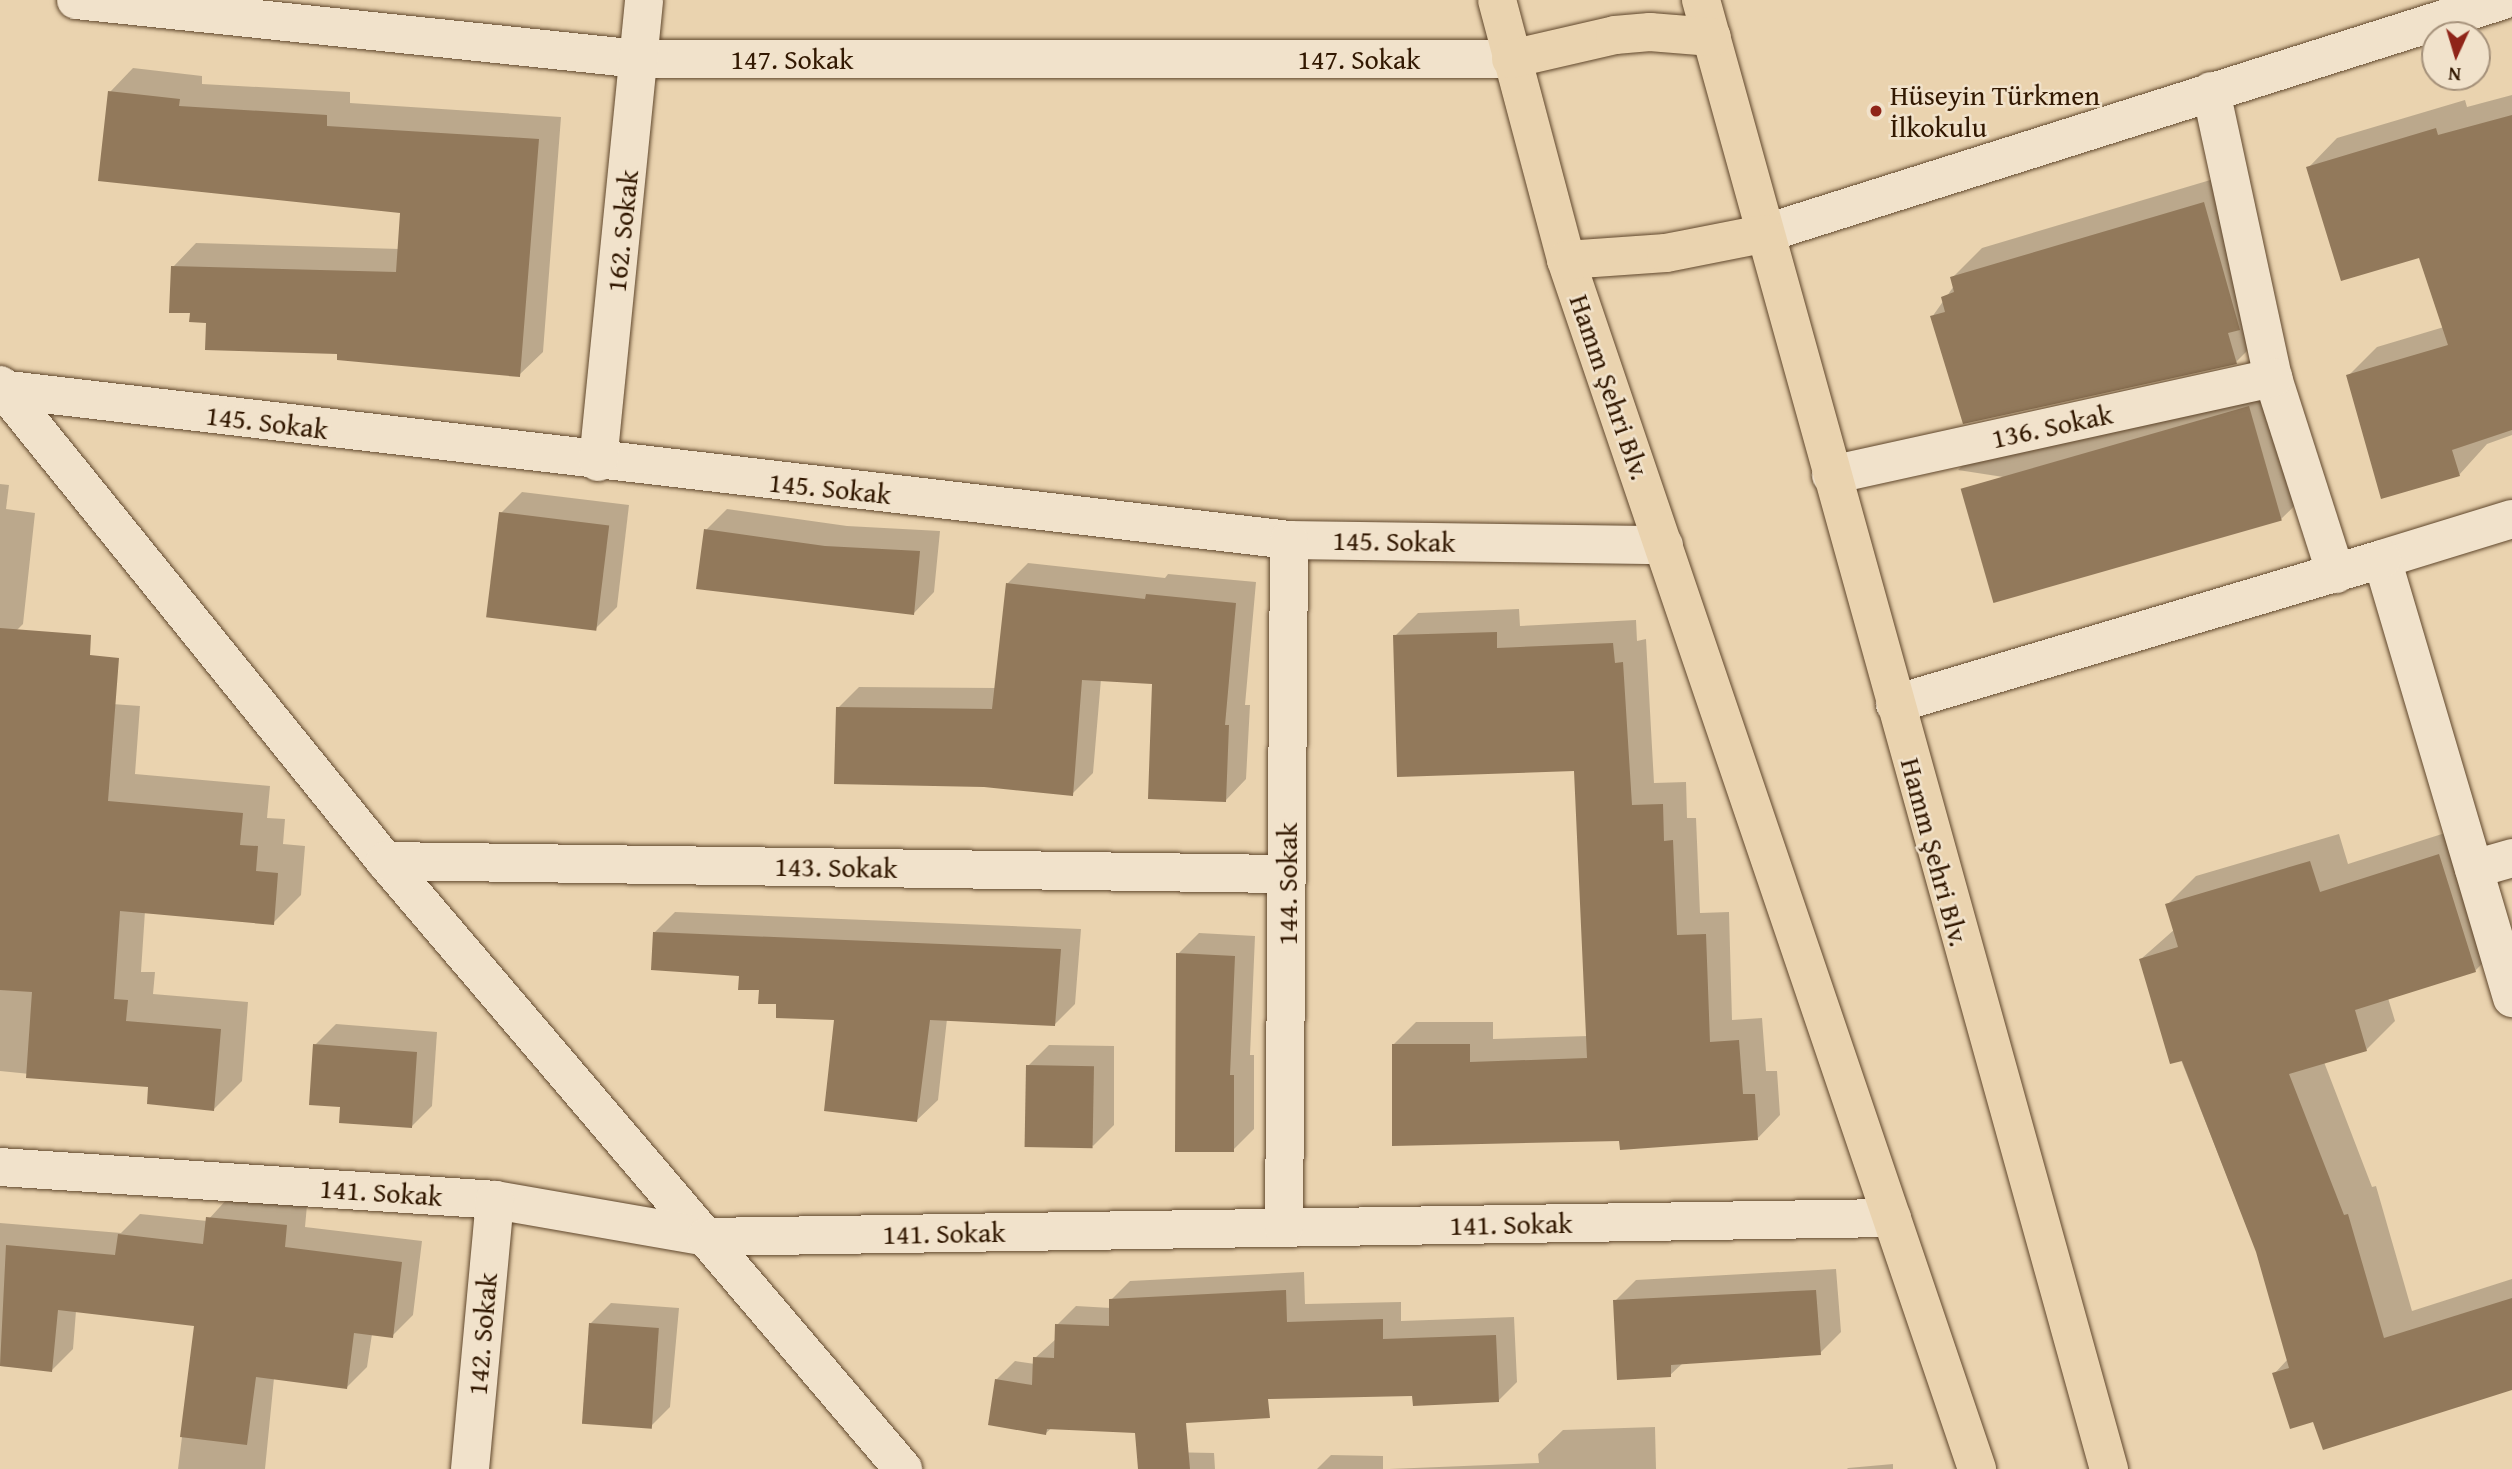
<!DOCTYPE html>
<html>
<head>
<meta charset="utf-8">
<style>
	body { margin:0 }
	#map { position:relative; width:2512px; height:1469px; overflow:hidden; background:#ead3af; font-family:"Gentium Book Plus",serif }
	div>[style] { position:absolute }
	.shadow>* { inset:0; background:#0003 }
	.building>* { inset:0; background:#92795b; transform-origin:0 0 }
	.roads { filter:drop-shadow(0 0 2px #60472c) drop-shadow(0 0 2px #60472c) }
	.minor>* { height:38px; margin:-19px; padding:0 19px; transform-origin:19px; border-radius:19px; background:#f1e2cb }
	.major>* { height:38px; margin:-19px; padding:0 19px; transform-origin:19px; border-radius:19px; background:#ead3af }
	.dots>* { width:19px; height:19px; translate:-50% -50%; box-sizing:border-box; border:4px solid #f1e2cb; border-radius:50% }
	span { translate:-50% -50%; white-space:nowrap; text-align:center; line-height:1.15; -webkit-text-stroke:5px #f1e2cb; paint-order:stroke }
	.street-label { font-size:28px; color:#321801 }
	.poi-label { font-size:28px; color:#321801 }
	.left { translate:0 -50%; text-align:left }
	.north { position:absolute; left:2421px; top:21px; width:70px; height:70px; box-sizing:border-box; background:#f1e2cb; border:2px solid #a5917a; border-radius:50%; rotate:184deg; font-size:19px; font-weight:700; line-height:28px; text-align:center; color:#321801 }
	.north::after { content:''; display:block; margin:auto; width:24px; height:32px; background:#8f2418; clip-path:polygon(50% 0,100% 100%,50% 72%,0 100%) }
</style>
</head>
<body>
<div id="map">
	<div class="shadow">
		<i style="clip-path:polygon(133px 68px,202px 76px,202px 84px,350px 92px,350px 103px,561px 117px,543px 352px,519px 375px,339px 352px,208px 322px,192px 311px,173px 267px,196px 243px,400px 249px,402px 212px,110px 92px)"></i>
		<i style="clip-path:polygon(2512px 95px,2512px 435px,2487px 444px,2459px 475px,2348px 376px,2377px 347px,2444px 327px,2421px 256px,2308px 168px,2337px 138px,2465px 100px,2467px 107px)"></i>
		<i style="clip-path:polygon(2234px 173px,2266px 332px,2236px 362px,1932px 317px,1954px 286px,1952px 278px,1982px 248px)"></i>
		<i style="clip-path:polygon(2287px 369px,2319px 482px,2280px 520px,1958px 470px,1996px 432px)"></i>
		<i style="clip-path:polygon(0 484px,9px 485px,6px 509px,35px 513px,23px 624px,0 647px)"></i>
		<i style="clip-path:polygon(522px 492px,629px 505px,617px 607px,596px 628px,501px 513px)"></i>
		<i style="clip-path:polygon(727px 509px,847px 526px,940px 531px,934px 592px,914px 613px,706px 530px)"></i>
		<i style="clip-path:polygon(1028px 563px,1165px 578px,1168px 574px,1256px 582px,1245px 705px,1250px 705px,1246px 779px,1226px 800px,1154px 682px,1101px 679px,1093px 773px,1072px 794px,838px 708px,859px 687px,996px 688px,1007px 584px)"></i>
		<i style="clip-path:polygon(1519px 609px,1520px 626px,1636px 620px,1637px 641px,1646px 639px,1654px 783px,1686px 782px,1687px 818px,1696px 818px,1700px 913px,1729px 912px,1732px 1020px,1762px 1018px,1766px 1071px,1777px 1071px,1780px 1115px,1757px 1139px,1621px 1140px,1393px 1045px,1416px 1022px,1493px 1022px,1493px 1039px,1588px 1036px,1576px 769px,1395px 636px,1418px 613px)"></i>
		<i style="clip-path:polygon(0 696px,140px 706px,135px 774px,270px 786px,267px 818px,285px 819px,283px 844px,305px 846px,301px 895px,273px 923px,145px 911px,141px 972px,155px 972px,153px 994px,248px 1002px,242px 1081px,214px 1109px,150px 1086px,0 1071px)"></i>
		<i style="clip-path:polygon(2467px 826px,2503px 942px,2475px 971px,2388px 998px,2395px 1021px,2366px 1050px,2324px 1062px,2372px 1187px,2376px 1186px,2412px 1311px,2512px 1279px,2512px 1388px,2314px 1420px,2274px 1374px,2288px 1359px,2257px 1252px,2141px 959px,2175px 929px,2167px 905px,2196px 876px,2339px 834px,2348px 864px)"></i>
		<i style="clip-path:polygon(675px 912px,1081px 929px,1075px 1004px,1054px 1025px,947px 1019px,938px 1100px,917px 1120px,836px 1018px,778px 1002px,741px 974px,654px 933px)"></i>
		<i style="clip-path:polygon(1199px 933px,1255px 936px,1250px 1055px,1254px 1055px,1254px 1129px,1233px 1150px,1178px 954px)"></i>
		<i style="clip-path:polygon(336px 1024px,437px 1032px,432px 1106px,411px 1127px,342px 1105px,315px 1045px)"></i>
		<i style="clip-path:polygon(1049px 1045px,1114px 1046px,1114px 1125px,1093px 1146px,1028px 1066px)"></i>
		<i style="clip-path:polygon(229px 1197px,307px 1205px,305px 1227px,422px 1241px,413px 1315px,392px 1336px,372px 1334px,367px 1367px,346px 1388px,274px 1378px,265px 1469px,178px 1469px,196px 1324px,76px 1311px,73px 1349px,52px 1370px,0 1366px,0 1223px,121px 1233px,140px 1214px,207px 1221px)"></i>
		<i style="clip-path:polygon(1836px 1269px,1841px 1332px,1820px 1353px,1683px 1363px,1670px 1375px,1615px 1301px,1636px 1280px)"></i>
		<i style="clip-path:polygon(1304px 1272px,1305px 1304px,1401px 1302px,1401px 1321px,1514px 1317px,1517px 1382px,1498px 1401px,1414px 1394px,1080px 1402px,1046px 1433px,996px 1380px,1015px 1361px,1035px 1364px,1035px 1358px,1056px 1339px,1057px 1325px,1076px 1306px,1111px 1308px,1111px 1300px,1130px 1281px)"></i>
		<i style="clip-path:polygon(611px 1303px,679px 1308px,670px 1407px,649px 1428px,590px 1324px)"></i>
		<i style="clip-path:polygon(1655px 1427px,1656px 1469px,1389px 1469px,1539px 1463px,1538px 1454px,1563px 1430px)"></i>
		<i style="clip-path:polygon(1164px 1452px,1214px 1453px,1215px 1469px,1147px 1469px)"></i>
		<i style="clip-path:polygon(1331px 1455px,1383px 1456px,1383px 1469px,1317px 1469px)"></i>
		<i style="clip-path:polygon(1893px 1464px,1893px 1469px,1847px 1469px,1848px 1468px)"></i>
	</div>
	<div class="building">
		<i style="clip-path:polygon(108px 91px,180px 99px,179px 106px,327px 115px,327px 126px,539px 139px,520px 377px,337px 360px,337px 354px,205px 350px,206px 323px,189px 322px,190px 313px,169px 313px,171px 266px,396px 272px,400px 213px,98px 181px)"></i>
		<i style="clip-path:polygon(2512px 115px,2512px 430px,2452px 450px,2460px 476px,2381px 499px,2346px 375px,2448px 345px,2419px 258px,2341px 281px,2306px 167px,2436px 128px,2438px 135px)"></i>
		<i style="clip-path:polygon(2204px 202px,2240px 330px,2228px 333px,2237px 364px,1963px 424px,1930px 316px,1945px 312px,1941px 297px,1954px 292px,1950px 277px)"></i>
		<i style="left:2249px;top:406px;width:119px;height:300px;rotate:74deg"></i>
		<i style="left:499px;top:512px;width:111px;height:106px;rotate:7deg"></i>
		<i style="clip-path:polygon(704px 529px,825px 546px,920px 551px,914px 615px,696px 589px)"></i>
		<i style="clip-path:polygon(1006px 583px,1145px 599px,1146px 594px,1236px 603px,1225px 725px,1229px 725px,1226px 802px,1148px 799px,1152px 684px,1082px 680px,1073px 796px,984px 787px,834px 784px,836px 707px,992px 709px)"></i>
		<i style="clip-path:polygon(0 628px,91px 635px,90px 655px,119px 658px,108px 801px,243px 813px,240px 845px,258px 846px,256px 871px,278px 873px,274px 925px,120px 911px,114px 999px,128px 1000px,126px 1021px,221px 1029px,214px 1111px,147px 1104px,148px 1087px,26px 1078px,32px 992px,0 990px)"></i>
		<i style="clip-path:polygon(1497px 632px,1497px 648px,1613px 643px,1615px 663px,1623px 662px,1632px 805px,1663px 804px,1664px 841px,1673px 840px,1677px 935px,1706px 934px,1710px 1042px,1739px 1040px,1743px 1094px,1755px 1094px,1758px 1140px,1620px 1150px,1619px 1141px,1392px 1146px,1392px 1044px,1470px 1044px,1470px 1062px,1587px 1058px,1574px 771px,1397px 777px,1393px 635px)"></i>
		<i style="clip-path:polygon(2439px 854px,2476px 972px,2355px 1010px,2367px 1051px,2289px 1074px,2344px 1215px,2348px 1214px,2384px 1338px,2512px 1298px,2512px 1390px,2323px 1450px,2313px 1422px,2290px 1429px,2272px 1373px,2289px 1368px,2256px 1252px,2182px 1061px,2170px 1064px,2139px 959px,2178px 947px,2165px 904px,2310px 861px,2320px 892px)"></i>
		<i style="clip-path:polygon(653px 932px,1061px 949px,1055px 1026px,930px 1020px,917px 1122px,824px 1111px,834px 1020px,776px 1018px,776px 1004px,758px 1004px,759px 990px,738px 990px,739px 976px,651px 970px)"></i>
		<i style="clip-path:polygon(1176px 953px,1235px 956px,1230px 1075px,1234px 1075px,1234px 1152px,1175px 1152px)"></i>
		<i style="clip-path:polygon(313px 1044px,417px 1052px,412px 1128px,339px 1123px,340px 1107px,309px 1105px)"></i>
		<i style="left:1026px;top:1065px;width:68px;height:82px;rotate:1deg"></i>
		<i style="clip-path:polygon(206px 1217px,287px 1225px,285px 1247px,402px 1262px,393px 1338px,354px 1333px,347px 1389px,256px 1377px,247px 1445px,180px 1437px,194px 1326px,58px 1310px,52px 1372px,0 1366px,6px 1245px,115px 1255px,118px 1234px,203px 1244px)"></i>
		<i style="clip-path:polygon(1286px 1290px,1287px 1322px,1383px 1319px,1383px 1339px,1496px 1335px,1499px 1402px,1413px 1406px,1412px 1396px,1268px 1399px,1270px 1418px,1186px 1423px,1190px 1469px,1138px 1469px,1135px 1433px,1047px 1429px,1046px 1435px,988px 1425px,995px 1379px,1032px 1385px,1033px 1357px,1054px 1358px,1055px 1324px,1109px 1326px,1109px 1299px)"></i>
		<i style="clip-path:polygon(1816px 1290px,1821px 1355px,1671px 1365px,1671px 1377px,1617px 1380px,1613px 1300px)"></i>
		<i style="left:589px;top:1323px;width:70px;height:101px;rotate:4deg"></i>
	</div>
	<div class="roads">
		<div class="minor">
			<i style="left:76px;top:0;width:566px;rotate:5.98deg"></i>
			<i style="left:639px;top:59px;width:872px"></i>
			<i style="left:2211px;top:91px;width:294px;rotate:77.8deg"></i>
			<i style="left:2273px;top:378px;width:206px;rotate:72.2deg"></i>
			<i style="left:1763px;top:234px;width:777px;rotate:-17.53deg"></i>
			<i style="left:0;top:385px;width:612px;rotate:51.03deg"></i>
			<i style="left:385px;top:861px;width:799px;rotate:49.57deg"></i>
			<i style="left:0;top:389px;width:1298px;rotate:6.68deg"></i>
			<i style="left:1289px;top:540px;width:375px;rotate:0.8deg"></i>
			<i style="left:598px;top:462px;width:464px;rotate:-84.3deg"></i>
			<i style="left:1831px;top:475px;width:453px;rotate:-12.4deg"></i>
			<i style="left:2512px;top:519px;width:136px;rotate:162.9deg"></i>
			<i style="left:2382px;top:559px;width:458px;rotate:73.5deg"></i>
			<i style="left:1895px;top:704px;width:508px;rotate:-16.58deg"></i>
			<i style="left:385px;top:861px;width:902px;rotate:0.83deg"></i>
			<i style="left:2474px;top:869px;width:40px;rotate:-16deg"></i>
			<i style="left:0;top:1167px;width:496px;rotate:3.8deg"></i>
			<i style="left:495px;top:1200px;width:214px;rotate:9.9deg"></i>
			<i style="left:706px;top:1237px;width:1186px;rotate:-0.92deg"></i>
			<i style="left:1284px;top:1228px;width:688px;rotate:-89.58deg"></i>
			<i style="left:470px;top:1469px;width:270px;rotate:-84.7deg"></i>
		</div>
		<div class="major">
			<i style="left:1497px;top:0;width:269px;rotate:75.1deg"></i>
			<i style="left:1566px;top:260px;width:1277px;rotate:71.22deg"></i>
			<i style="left:1701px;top:0;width:1525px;rotate:74.48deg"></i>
			<i style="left:1511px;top:59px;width:107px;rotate:-13deg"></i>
			<i style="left:1615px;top:35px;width:35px;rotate:-5deg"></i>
			<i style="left:1650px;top:32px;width:62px;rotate:4.6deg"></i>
			<i style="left:1566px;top:260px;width:100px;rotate:-4deg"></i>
			<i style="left:1666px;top:253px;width:99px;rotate:-11.1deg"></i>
		</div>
	</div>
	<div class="dots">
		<i style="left:1876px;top:111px;background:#8f2418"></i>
	</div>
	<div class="street-label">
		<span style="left:792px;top:59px">147. Sokak</span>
		<span style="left:1359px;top:59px">147. Sokak</span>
		<span style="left:622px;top:231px;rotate:-84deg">162. Sokak</span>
		<span style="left:1610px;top:387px;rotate:71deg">Hamm Şehri Blv.</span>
		<span style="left:267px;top:422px;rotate:7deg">145. Sokak</span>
		<span style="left:2052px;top:426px;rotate:-12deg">136. Sokak</span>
		<span style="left:830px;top:488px;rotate:6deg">145. Sokak</span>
		<span style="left:1394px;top:541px;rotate:1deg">145. Sokak</span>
		<span style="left:1935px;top:852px;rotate:75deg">Hamm Şehri Blv.</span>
		<span style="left:836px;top:867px;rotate:1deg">143. Sokak</span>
		<span style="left:1287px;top:884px;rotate:-90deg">144. Sokak</span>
		<span style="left:381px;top:1192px;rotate:4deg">141. Sokak</span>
		<span style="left:1511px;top:1224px;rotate:-1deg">141. Sokak</span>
		<span style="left:944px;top:1233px;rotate:-1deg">141. Sokak</span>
		<span style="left:482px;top:1334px;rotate:-85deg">142. Sokak</span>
	</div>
	<div class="poi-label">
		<span class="left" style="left:1890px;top:111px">Hüseyin Türkmen<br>İlkokulu</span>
	</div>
	<div class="north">N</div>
</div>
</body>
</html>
